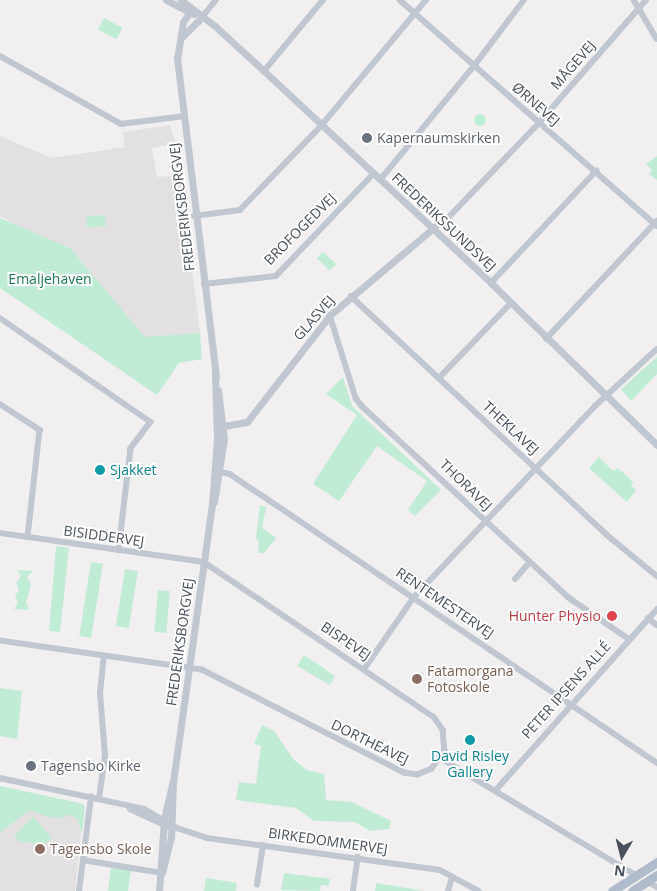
<!DOCTYPE html>
<html>
<head>
<meta charset="utf-8">
<style>
	body { margin:0 }
	#map { position:relative; width:657px; height:891px; overflow:hidden; background:#f1efef; font-family:"Open Sans",sans-serif }
	div>[style] { position:absolute }
	.education>* { inset:0; background:#e2e0e0 }
	.green>* { inset:0; background:#c0ecd6; transform-origin:0 0 }
	.round { border-radius:50% }
	.minor>* { height:5.5px; margin:-2.75px; padding:0 2.75px; transform-origin:2.75px; border-radius:2.75px; background:#c0c7d0 }
	.tertiary>* { height:7px; margin:-3.5px; padding:0 3.5px; transform-origin:3.5px; border-radius:3.5px; background:#c0c7d0 }
	.primary>* { height:9px; margin:-4.5px; padding:0 4.5px; transform-origin:4.5px; border-radius:4.5px; background:#b0bbcc }
	.dots>* { width:14px; height:14px; translate:-50% -50%; box-sizing:border-box; border:2px solid #fff; border-radius:50% }
	span { translate:-50% -50%; white-space:nowrap; text-align:center; line-height:1.15; -webkit-text-stroke:4px #fff; paint-order:stroke }
	.street-label { font-size:14px; color:#48505b }
	.worship-label { font-size:14px; color:#5b616d }
	.left { translate:0 -50%; text-align:left }
	.park-label { font-size:14px; color:#1d7855 }
	.culture-label { font-size:14px; color:#0d838f }
	.health-label { font-size:14px; color:#be3a42 }
	.right { translate:-100% -50%; text-align:right }
	.education-label { font-size:14px; color:#785e54 }
	.north { position:absolute; left:597px; top:831px; width:50px; height:50px; -webkit-text-stroke:4px #fff; paint-order:stroke; rotate:188deg; font-size:14px; font-weight:700; line-height:20px; text-align:center; color:#48505b }
	.north::after { content:''; display:block; margin:auto; width:18px; height:22px; background:#48505b; clip-path:polygon(50% 0,100% 100%,50% 72%,0 100%) }
</style>
</head>
<body>
<div id="map">
	<div class="education">
		<i style="clip-path:polygon(170px 125px,176px 144px,152px 148px,157px 177px,180px 175px,200px 333px,145px 338px,70px 248px,17px 226px,0 216px,0 136px,52px 158px,125px 147px,123px 132px)"></i>
		<i style="clip-path:polygon(0 787px,84px 804px,75px 891px,0 891px)"></i>
	</div>
	<div class="green">
		<i style="left:104px;top:18px;width:21px;height:13px;rotate:28deg"></i>
		<i class="round" style="left:474px;top:114px;width:12px;height:12px"></i>
		<i style="clip-path:polygon(657px 156px,657px 180px,649px 174px,652px 170px,646px 164px)"></i>
		<i style="left:105px;top:215px;width:11px;height:19px;rotate:85deg"></i>
		<i style="clip-path:polygon(0 218px,70px 248px,145px 337px,200px 333px,202px 359px,179px 363px,157px 395px,0 288px)"></i>
		<i style="left:323px;top:252px;width:18px;height:9px;rotate:43deg"></i>
		<i style="clip-path:polygon(657px 357px,657px 374px,631px 401px,621px 389px)"></i>
		<i style="clip-path:polygon(343px 377px,352px 406px,441px 490px,415px 516px,408px 510px,427px 481px,377px 446px,339px 501px,313px 484px,357px 415px,326px 394px)"></i>
		<i style="clip-path:polygon(599px 457px,613px 471px,618px 468px,633px 482px,631px 485px,636px 490px,627px 502px,589px 468px)"></i>
		<i style="clip-path:polygon(260px 505px,266px 507px,262px 528px,276px 538px,264px 553px,258px 553px,259px 542px,256px 538px)"></i>
		<i style="clip-path:polygon(56px 546px,69px 548px,60px 632px,49px 631px)"></i>
		<i style="left:91px;top:562px;width:12px;height:75px;rotate:9deg"></i>
		<i style="left:125px;top:569px;width:13px;height:58px;rotate:9deg"></i>
		<i style="clip-path:polygon(17px 570px,33px 571px,27px 577px,31px 584px,26px 603px,29px 610px,14px 609px,18px 603px,15px 596px,19px 590px,16px 583px,21px 576px)"></i>
		<i style="left:158px;top:590px;width:12px;height:42px;rotate:5deg"></i>
		<i style="clip-path:polygon(304px 655px,335px 676px,330px 685px,297px 666px)"></i>
		<i style="clip-path:polygon(0 688px,22px 691px,17px 739px,0 736px)"></i>
		<i style="clip-path:polygon(262px 725px,274px 731px,294px 760px,307px 770px,324px 774px,326px 800px,352px 802px,391px 821px,389px 829px,370px 831px,355px 822px,314px 821px,296px 808px,236px 800px,239px 782px,256px 784px,261px 746px,254px 744px)"></i>
		<i style="clip-path:polygon(0 786px,80px 803px,85px 807px,82px 834px,78px 820px,69px 814px,64px 818px,48px 817px,29px 810px,0 833px)"></i>
		<i style="clip-path:polygon(33px 817px,52px 838px,40px 848px,32px 842px,19px 842px,14px 836px)"></i>
		<i style="clip-path:polygon(111px 868px,131px 870px,128px 891px,108px 891px)"></i>
		<i style="clip-path:polygon(284px 873px,330px 879px,329px 886px,321px 885px,320px 891px,281px 890px)"></i>
		<i style="clip-path:polygon(206px 878px,237px 883px,236px 891px,204px 891px)"></i>
		<i style="clip-path:polygon(376px 883px,425px 891px,375px 891px)"></i>
	</div>
	<div class="minor">
		<i style="left:400px;top:0;width:342px;rotate:41.3deg"></i>
		<i style="left:634px;top:0;width:45px;rotate:59.5deg"></i>
		<i style="left:203px;top:16px;width:21px;rotate:-51deg"></i>
		<i style="left:0;top:56px;width:139px;rotate:29.3deg"></i>
		<i style="left:121px;top:124px;width:64px;rotate:-7.2deg"></i>
		<i style="left:264px;top:71px;width:92px;rotate:-50.3deg"></i>
		<i style="left:380px;top:180px;width:148px;rotate:-50.5deg"></i>
		<i style="left:474px;top:66px;width:83px;rotate:-52.9deg"></i>
		<i style="left:194px;top:216px;width:46px;rotate:-7.4deg"></i>
		<i style="left:240px;top:210px;width:117px;rotate:-46deg"></i>
		<i style="left:321px;top:126px;width:164px;rotate:-50.2deg"></i>
		<i style="left:432px;top:229px;width:18px;rotate:-34deg"></i>
		<i style="left:447px;top:219px;width:132px;rotate:-46.2deg"></i>
		<i style="left:538px;top:124px;width:164px;rotate:-48.9deg"></i>
		<i style="left:491px;top:283px;width:154px;rotate:-46.8deg"></i>
		<i style="left:204px;top:284px;width:72px;rotate:-6.3deg"></i>
		<i style="left:276px;top:276px;width:141px;rotate:-46.4deg"></i>
		<i style="left:351px;top:296px;width:350px;rotate:43deg"></i>
		<i style="left:607px;top:535px;width:65px;rotate:39.4deg"></i>
		<i style="left:330px;top:315px;width:87px;rotate:72.6deg"></i>
		<i style="left:356px;top:398px;width:10px;rotate:53deg"></i>
		<i style="left:362px;top:406px;width:281px;rotate:42.8deg"></i>
		<i style="left:568px;top:597px;width:74px;rotate:34.5deg"></i>
		<i style="left:0;top:318px;width:183px;rotate:34.6deg"></i>
		<i style="left:151px;top:422px;width:34px;rotate:127deg"></i>
		<i style="left:131px;top:449px;width:102px;rotate:96.8deg"></i>
		<i style="left:546px;top:339px;width:162px;rotate:-46.8deg"></i>
		<i style="left:439px;top:378px;width:104px;rotate:-46.2deg"></i>
		<i style="left:0;top:404px;width:48px;rotate:33deg"></i>
		<i style="left:40px;top:430px;width:108px;rotate:96.4deg"></i>
		<i style="left:216px;top:471px;width:14px;rotate:12deg"></i>
		<i style="left:230px;top:474px;width:36px;rotate:34deg"></i>
		<i style="left:260px;top:494px;width:480px;rotate:34.1deg"></i>
		<i style="left:0;top:533px;width:206px;rotate:8.1deg"></i>
		<i style="left:204px;top:562px;width:277px;rotate:34deg"></i>
		<i style="left:434px;top:717px;width:16px;rotate:55deg"></i>
		<i style="left:443px;top:730px;width:21px;rotate:85deg"></i>
		<i style="left:445px;top:751px;width:22px;rotate:126deg"></i>
		<i style="left:432px;top:769px;width:15px;rotate:157deg"></i>
		<i style="left:418px;top:775px;width:14px;rotate:-172deg"></i>
		<i style="left:404px;top:773px;width:227px;rotate:-153deg"></i>
		<i style="left:202px;top:670px;width:204px;rotate:-171.8deg"></i>
		<i style="left:515px;top:579px;width:21px;rotate:-49deg"></i>
		<i style="left:648px;top:618px;width:11px;rotate:38deg"></i>
		<i style="left:365px;top:668px;width:86px;rotate:-55.4deg"></i>
		<i style="left:414px;top:597px;width:263px;rotate:-46.5deg"></i>
		<i style="left:595px;top:406px;width:84px;rotate:-42.6deg"></i>
		<i style="left:442px;top:759px;width:226px;rotate:30.9deg"></i>
		<i style="left:0;top:778px;width:147px;rotate:12.1deg"></i>
		<i style="left:144px;top:809px;width:38px;rotate:30deg"></i>
		<i style="left:177px;top:828px;width:32px;rotate:18deg"></i>
		<i style="left:207px;top:838px;width:235px;rotate:7.8deg"></i>
		<i style="left:440px;top:870px;width:44px;rotate:28.3deg"></i>
		<i style="left:496px;top:790px;width:242px;rotate:-48.3deg"></i>
		<i style="left:99px;top:799px;width:44px;rotate:-82.2deg"></i>
		<i style="left:105px;top:755px;width:62px;rotate:-94.6deg"></i>
		<i style="left:100px;top:693px;width:37px;rotate:-84deg"></i>
		<i style="left:130px;top:809px;width:41px;rotate:24.7deg"></i>
		<i style="left:83px;top:860px;width:80px;rotate:9.3deg"></i>
		<i style="left:647px;top:881px;width:12px;rotate:31deg"></i>
		<i style="left:257px;top:885px;width:40px;rotate:-81.5deg"></i>
		<i style="left:79px;top:891px;width:95px;rotate:-82.7deg"></i>
		<i style="left:353px;top:891px;width:34px;rotate:-82deg"></i>
		<i style="left:448px;top:891px;width:14px;rotate:-73deg"></i>
	</div>
	<div class="tertiary">
		<i style="left:166px;top:0;width:31px;rotate:27deg"></i>
		<i style="left:181px;top:0;width:44px;rotate:37.6deg"></i>
		<i style="left:216px;top:27px;width:65px;rotate:42.5deg"></i>
		<i style="left:264px;top:71px;width:311px;rotate:43deg"></i>
		<i style="left:491px;top:283px;width:232px;rotate:44.3deg"></i>
		<i style="left:190px;top:12px;width:12px;rotate:125deg"></i>
		<i style="left:183px;top:22px;width:36px;rotate:99deg"></i>
		<i style="left:177px;top:58px;width:321px;rotate:83deg"></i>
		<i style="left:181px;top:38px;width:31px;rotate:-45deg"></i>
		<i style="left:224px;top:426px;width:23px;rotate:-10deg"></i>
		<i style="left:247px;top:422px;width:135px;rotate:-52.2deg"></i>
		<i style="left:330px;top:315px;width:133px;rotate:-40.1deg"></i>
		<i style="left:214px;top:502px;width:64px;rotate:-81deg"></i>
		<i style="left:224px;top:439px;width:49px;rotate:-97deg"></i>
		<i style="left:162px;top:873px;width:37px;rotate:-76deg"></i>
		<i style="left:171px;top:837px;width:55px;rotate:-87.9deg"></i>
		<i style="left:173px;top:782px;width:280px;rotate:-82deg"></i>
		<i style="left:212px;top:505px;width:67px;rotate:-85.7deg"></i>
		<i style="left:217px;top:438px;width:65px;rotate:-91.8deg"></i>
		<i style="left:159px;top:891px;width:72px;rotate:-86deg"></i>
		<i style="left:164px;top:819px;width:37px;rotate:-77deg"></i>
	</div>
	<div class="primary">
		<i style="left:612px;top:891px;width:54px;rotate:-32.8deg"></i>
		<i style="left:632px;top:891px;width:30px;rotate:-33deg"></i>
	</div>
	<div class="dots">
		<i style="left:367px;top:138px;background:#6b7280"></i>
		<i style="left:100px;top:470px;background:#0f9aa8"></i>
		<i style="left:612px;top:616px;background:#e0444e"></i>
		<i style="left:417px;top:679px;background:#8d6e63"></i>
		<i style="left:470px;top:740px;background:#0f9aa8"></i>
		<i style="left:31px;top:766px;background:#6b7280"></i>
		<i style="left:40px;top:849px;background:#8d6e63"></i>
	</div>
	<div class="street-label">
		<span style="left:573px;top:65px;rotate:-49deg">MÅGEVEJ</span>
		<span style="left:536px;top:104px;rotate:41deg">ØRNEVEJ</span>
		<span style="left:182px;top:207px;rotate:-97deg">FREDERIKSBORGVEJ</span>
		<span style="left:444px;top:222px;rotate:43deg">FREDERIKSSUNDSVEJ</span>
		<span style="left:300px;top:229px;rotate:-45deg">BROFOGEDVEJ</span>
		<span style="left:314px;top:318px;rotate:-49deg">GLASVEJ</span>
		<span style="left:511px;top:428px;rotate:43deg">THEKLAVEJ</span>
		<span style="left:466px;top:485px;rotate:44deg">THORAVEJ</span>
		<span style="left:104px;top:536px;rotate:8deg">BISIDDERVEJ</span>
		<span style="left:445px;top:603px;rotate:34deg">RENTEMESTERVEJ</span>
		<span style="left:346px;top:641px;rotate:34deg">BISPEVEJ</span>
		<span style="left:180px;top:642px;rotate:-82deg">FREDERIKSBORGVEJ</span>
		<span style="left:566px;top:690px;rotate:-48deg">PETER IPSENS ALLÉ</span>
		<span style="left:370px;top:742px;rotate:26deg">DORTHEAVEJ</span>
		<span style="left:328px;top:841px;rotate:8deg">BIRKEDOMMERVEJ</span>
	</div>
	<div class="worship-label">
		<span class="left" style="left:377px;top:138px">Kapernaumskirken</span>
		<span class="left" style="left:41px;top:766px">Tagensbo Kirke</span>
	</div>
	<div class="park-label">
		<span style="left:50px;top:279px">Emaljehaven</span>
	</div>
	<div class="culture-label">
		<span class="left" style="left:110px;top:470px">Sjakket</span>
		<span style="left:470px;top:764px">David Risley<br>Gallery</span>
	</div>
	<div class="health-label">
		<span class="right" style="left:601px;top:616px">Hunter Physio</span>
	</div>
	<div class="education-label">
		<span class="left" style="left:427px;top:679px">Fatamorgana<br>Fotoskole</span>
		<span class="left" style="left:50px;top:849px">Tagensbo Skole</span>
	</div>
	<div class="north">N</div>
</div>
</body>
</html>
